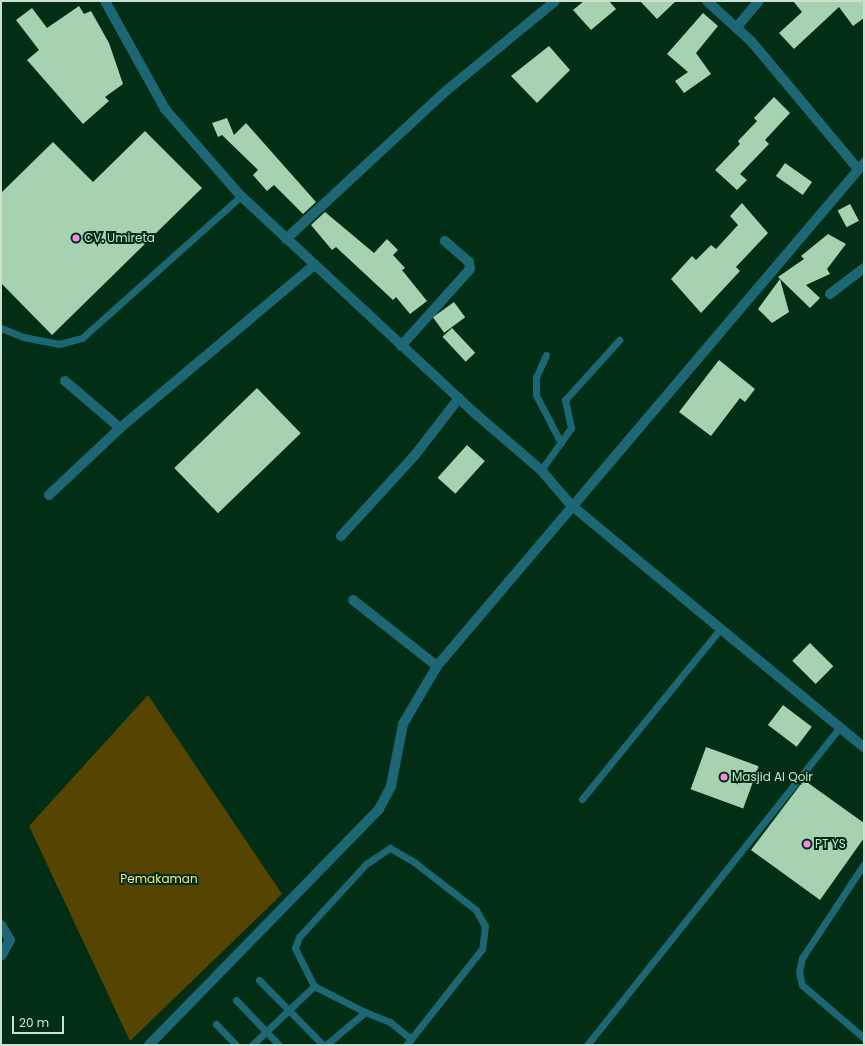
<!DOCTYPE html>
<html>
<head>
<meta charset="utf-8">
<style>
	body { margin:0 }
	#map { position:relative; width:865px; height:1046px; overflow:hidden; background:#022e15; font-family:Poppins,sans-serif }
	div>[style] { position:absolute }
	.green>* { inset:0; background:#554500 }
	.building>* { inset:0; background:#a6d2b2; transform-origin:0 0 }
	.lane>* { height:7px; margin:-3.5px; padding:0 3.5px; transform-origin:3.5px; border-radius:3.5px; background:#1d6775 }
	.street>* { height:10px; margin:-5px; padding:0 5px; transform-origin:5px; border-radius:5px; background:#1d6775 }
	.dots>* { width:11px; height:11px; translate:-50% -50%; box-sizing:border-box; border:2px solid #022e15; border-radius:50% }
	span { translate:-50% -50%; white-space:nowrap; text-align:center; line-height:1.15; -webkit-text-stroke:4px #022e15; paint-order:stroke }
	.poi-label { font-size:12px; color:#cae1d0 }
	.left { translate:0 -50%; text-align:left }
	.park-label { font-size:12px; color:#f8e08f }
	.frame { position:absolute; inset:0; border:2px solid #cae1d0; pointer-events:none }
	.scale { position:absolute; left:12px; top:1016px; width:52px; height:18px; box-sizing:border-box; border:2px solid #cae1d0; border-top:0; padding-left:5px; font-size:12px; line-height:14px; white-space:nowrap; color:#cae1d0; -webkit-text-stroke:3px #022e15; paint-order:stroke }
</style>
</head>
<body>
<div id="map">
	<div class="green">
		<i style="clip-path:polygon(148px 695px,282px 894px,130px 1041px,29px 826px)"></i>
	</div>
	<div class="building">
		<i style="clip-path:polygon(584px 1px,609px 1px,616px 9px,591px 30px,573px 10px)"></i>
		<i style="clip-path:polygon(640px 1px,676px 1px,657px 19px)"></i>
		<i style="clip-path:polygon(793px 1px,864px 1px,864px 18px,853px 26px,839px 7px,794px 49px,779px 33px,802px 12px)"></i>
		<i style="clip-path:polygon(79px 6px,84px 14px,91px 11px,109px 43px,123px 84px,105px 97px,109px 101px,83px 124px,27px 60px,39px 50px,16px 20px,32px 8px,47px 28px)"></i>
		<i style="clip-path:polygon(703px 13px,718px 26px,696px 53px,711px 74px,684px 93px,675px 81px,688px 72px,667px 54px)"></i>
		<i style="clip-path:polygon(549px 46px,570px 70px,537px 103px,511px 76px)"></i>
		<i style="clip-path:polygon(774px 97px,790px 113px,765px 140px,769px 144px,740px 174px,747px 180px,737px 190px,715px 170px,740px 144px,738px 141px,757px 121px,754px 118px)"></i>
		<i style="clip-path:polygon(227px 118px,234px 135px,246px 123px,316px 202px,303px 214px,274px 185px,267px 191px,253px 175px,258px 170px,222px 135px,218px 137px,212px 123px)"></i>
		<i style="clip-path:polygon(145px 131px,202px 188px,52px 335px,1px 283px,1px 193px,53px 142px,93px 182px)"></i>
		<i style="left:785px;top:163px;width:33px;height:16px;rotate:35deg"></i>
		<i style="clip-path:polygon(742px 203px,768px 233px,736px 267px,740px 271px,701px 313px,671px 279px,692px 256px,696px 260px,711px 245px,716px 249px,738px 225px,730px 216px)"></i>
		<i style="left:850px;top:204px;width:19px;height:14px;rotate:62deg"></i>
		<i style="clip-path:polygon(325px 212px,374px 253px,387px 239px,398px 250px,393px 255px,405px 268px,402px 270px,427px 301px,410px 314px,396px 297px,393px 300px,336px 247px,332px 250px,311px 225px)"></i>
		<i style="clip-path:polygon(828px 234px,846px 244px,827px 269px,830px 274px,806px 285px,820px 298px,810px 308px,778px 277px,804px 259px,801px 256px)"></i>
		<i style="clip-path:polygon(780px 279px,789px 312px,772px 323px,758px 309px)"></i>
		<i style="left:454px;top:302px;width:19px;height:26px;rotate:54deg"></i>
		<i style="left:452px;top:328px;width:34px;height:13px;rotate:47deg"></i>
		<i style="clip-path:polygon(719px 360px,755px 389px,745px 402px,740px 398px,711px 436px,679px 412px)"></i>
		<i style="left:257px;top:388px;width:63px;height:115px;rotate:46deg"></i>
		<i style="left:467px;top:445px;width:24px;height:44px;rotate:42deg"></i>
		<i style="left:810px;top:643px;width:33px;height:25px;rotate:45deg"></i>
		<i style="left:783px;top:705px;width:36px;height:25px;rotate:37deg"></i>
		<i style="left:706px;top:747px;width:56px;height:45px;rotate:20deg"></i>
		<i style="clip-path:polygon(804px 780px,864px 823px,864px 838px,820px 900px,751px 850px)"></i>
	</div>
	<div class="lane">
		<i style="left:1px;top:328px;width:24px;rotate:22deg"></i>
		<i style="left:23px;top:337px;width:37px;rotate:11deg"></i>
		<i style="left:59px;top:344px;width:24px;rotate:-15deg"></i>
		<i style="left:82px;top:338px;width:213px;rotate:-41.8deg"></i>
		<i style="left:546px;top:355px;width:24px;rotate:114deg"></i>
		<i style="left:536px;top:377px;width:18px;rotate:90deg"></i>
		<i style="left:536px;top:395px;width:54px;rotate:62.5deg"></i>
		<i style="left:541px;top:470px;width:52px;rotate:-54.5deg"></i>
		<i style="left:571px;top:428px;width:29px;rotate:-102deg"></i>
		<i style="left:565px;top:400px;width:81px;rotate:-48deg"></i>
		<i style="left:582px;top:799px;width:220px;rotate:-50.9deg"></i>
		<i style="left:864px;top:864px;width:113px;rotate:123.4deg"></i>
		<i style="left:802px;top:958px;width:14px;rotate:102deg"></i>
		<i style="left:799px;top:972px;width:13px;rotate:77deg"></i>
		<i style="left:802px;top:985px;width:82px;rotate:40.5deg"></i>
		<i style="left:259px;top:980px;width:91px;rotate:45.4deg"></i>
		<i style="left:236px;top:1000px;width:62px;rotate:46.3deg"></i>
		<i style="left:365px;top:1012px;width:57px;rotate:-153deg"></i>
		<i style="left:314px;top:986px;width:42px;rotate:-116.6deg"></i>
		<i style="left:295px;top:948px;width:12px;rotate:-70deg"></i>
		<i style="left:299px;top:937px;width:99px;rotate:-47.5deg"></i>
		<i style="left:366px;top:864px;width:29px;rotate:-34deg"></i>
		<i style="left:390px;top:848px;width:28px;rotate:30deg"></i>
		<i style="left:414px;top:862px;width:78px;rotate:37.7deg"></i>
		<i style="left:476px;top:910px;width:18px;rotate:61deg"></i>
		<i style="left:485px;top:926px;width:23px;rotate:97deg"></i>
		<i style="left:482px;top:949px;width:115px;rotate:128.3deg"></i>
		<i style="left:216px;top:1024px;width:29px;rotate:46deg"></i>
		<i style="left:252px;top:1045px;width:86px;rotate:-43.6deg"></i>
		<i style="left:326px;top:1045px;width:51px;rotate:-40.2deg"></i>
		<i style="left:365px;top:1012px;width:27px;rotate:22deg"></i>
		<i style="left:390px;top:1022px;width:27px;rotate:39deg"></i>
		<i style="left:411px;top:1039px;width:8px;rotate:130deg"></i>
		<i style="left:587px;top:1045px;width:406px;rotate:-51.5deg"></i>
	</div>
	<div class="street">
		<i style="left:105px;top:1px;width:124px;rotate:60.9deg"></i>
		<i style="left:165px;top:109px;width:116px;rotate:48.9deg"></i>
		<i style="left:241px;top:196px;width:322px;rotate:42.9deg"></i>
		<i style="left:477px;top:415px;width:84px;rotate:40.7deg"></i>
		<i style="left:541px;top:470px;width:46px;rotate:49.4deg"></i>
		<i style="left:571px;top:505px;width:380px;rotate:39.6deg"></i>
		<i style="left:707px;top:1px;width:59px;rotate:42.3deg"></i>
		<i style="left:751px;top:41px;width:167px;rotate:50.1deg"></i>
		<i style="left:736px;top:28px;width:35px;rotate:-50deg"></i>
		<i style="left:286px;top:239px;width:218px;rotate:-42.8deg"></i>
		<i style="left:446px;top:91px;width:141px;rotate:-39.5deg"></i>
		<i style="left:830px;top:294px;width:43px;rotate:-37.4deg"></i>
		<i style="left:401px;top:346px;width:103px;rotate:-48.1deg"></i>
		<i style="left:470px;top:269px;width:7px;rotate:-98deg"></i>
		<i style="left:469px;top:262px;width:32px;rotate:-139deg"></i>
		<i style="left:65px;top:381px;width:72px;rotate:40.5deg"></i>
		<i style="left:49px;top:495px;width:98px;rotate:-43.3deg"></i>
		<i style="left:120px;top:428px;width:253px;rotate:-40deg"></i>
		<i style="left:341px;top:536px;width:110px;rotate:-47.6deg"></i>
		<i style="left:415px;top:455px;width:72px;rotate:-52.3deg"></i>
		<i style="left:353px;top:600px;width:107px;rotate:38.2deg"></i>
		<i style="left:1px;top:925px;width:17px;rotate:59deg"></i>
		<i style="left:10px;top:940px;width:18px;rotate:119deg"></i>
		<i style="left:149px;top:1045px;width:330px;rotate:-45.7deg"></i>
		<i style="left:379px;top:809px;width:26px;rotate:-62deg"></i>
		<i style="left:391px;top:786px;width:63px;rotate:-79deg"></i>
		<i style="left:403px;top:724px;width:67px;rotate:-59.6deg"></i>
		<i style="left:437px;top:666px;width:660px;rotate:-49.67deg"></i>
	</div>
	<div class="dots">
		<i style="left:76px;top:238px;background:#f987e8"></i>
		<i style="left:724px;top:777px;background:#f987e8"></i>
		<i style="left:807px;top:844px;background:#f987e8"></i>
	</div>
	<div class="poi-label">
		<span class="left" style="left:84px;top:238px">CV. Umireta</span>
		<span class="left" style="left:732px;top:777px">Masjid Al Qoir</span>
		<span class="left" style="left:815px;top:844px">PT YS</span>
	</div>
	<div class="park-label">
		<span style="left:159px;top:879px">Pemakaman</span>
	</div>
	<div class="frame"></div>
	<div class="scale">20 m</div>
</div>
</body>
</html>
